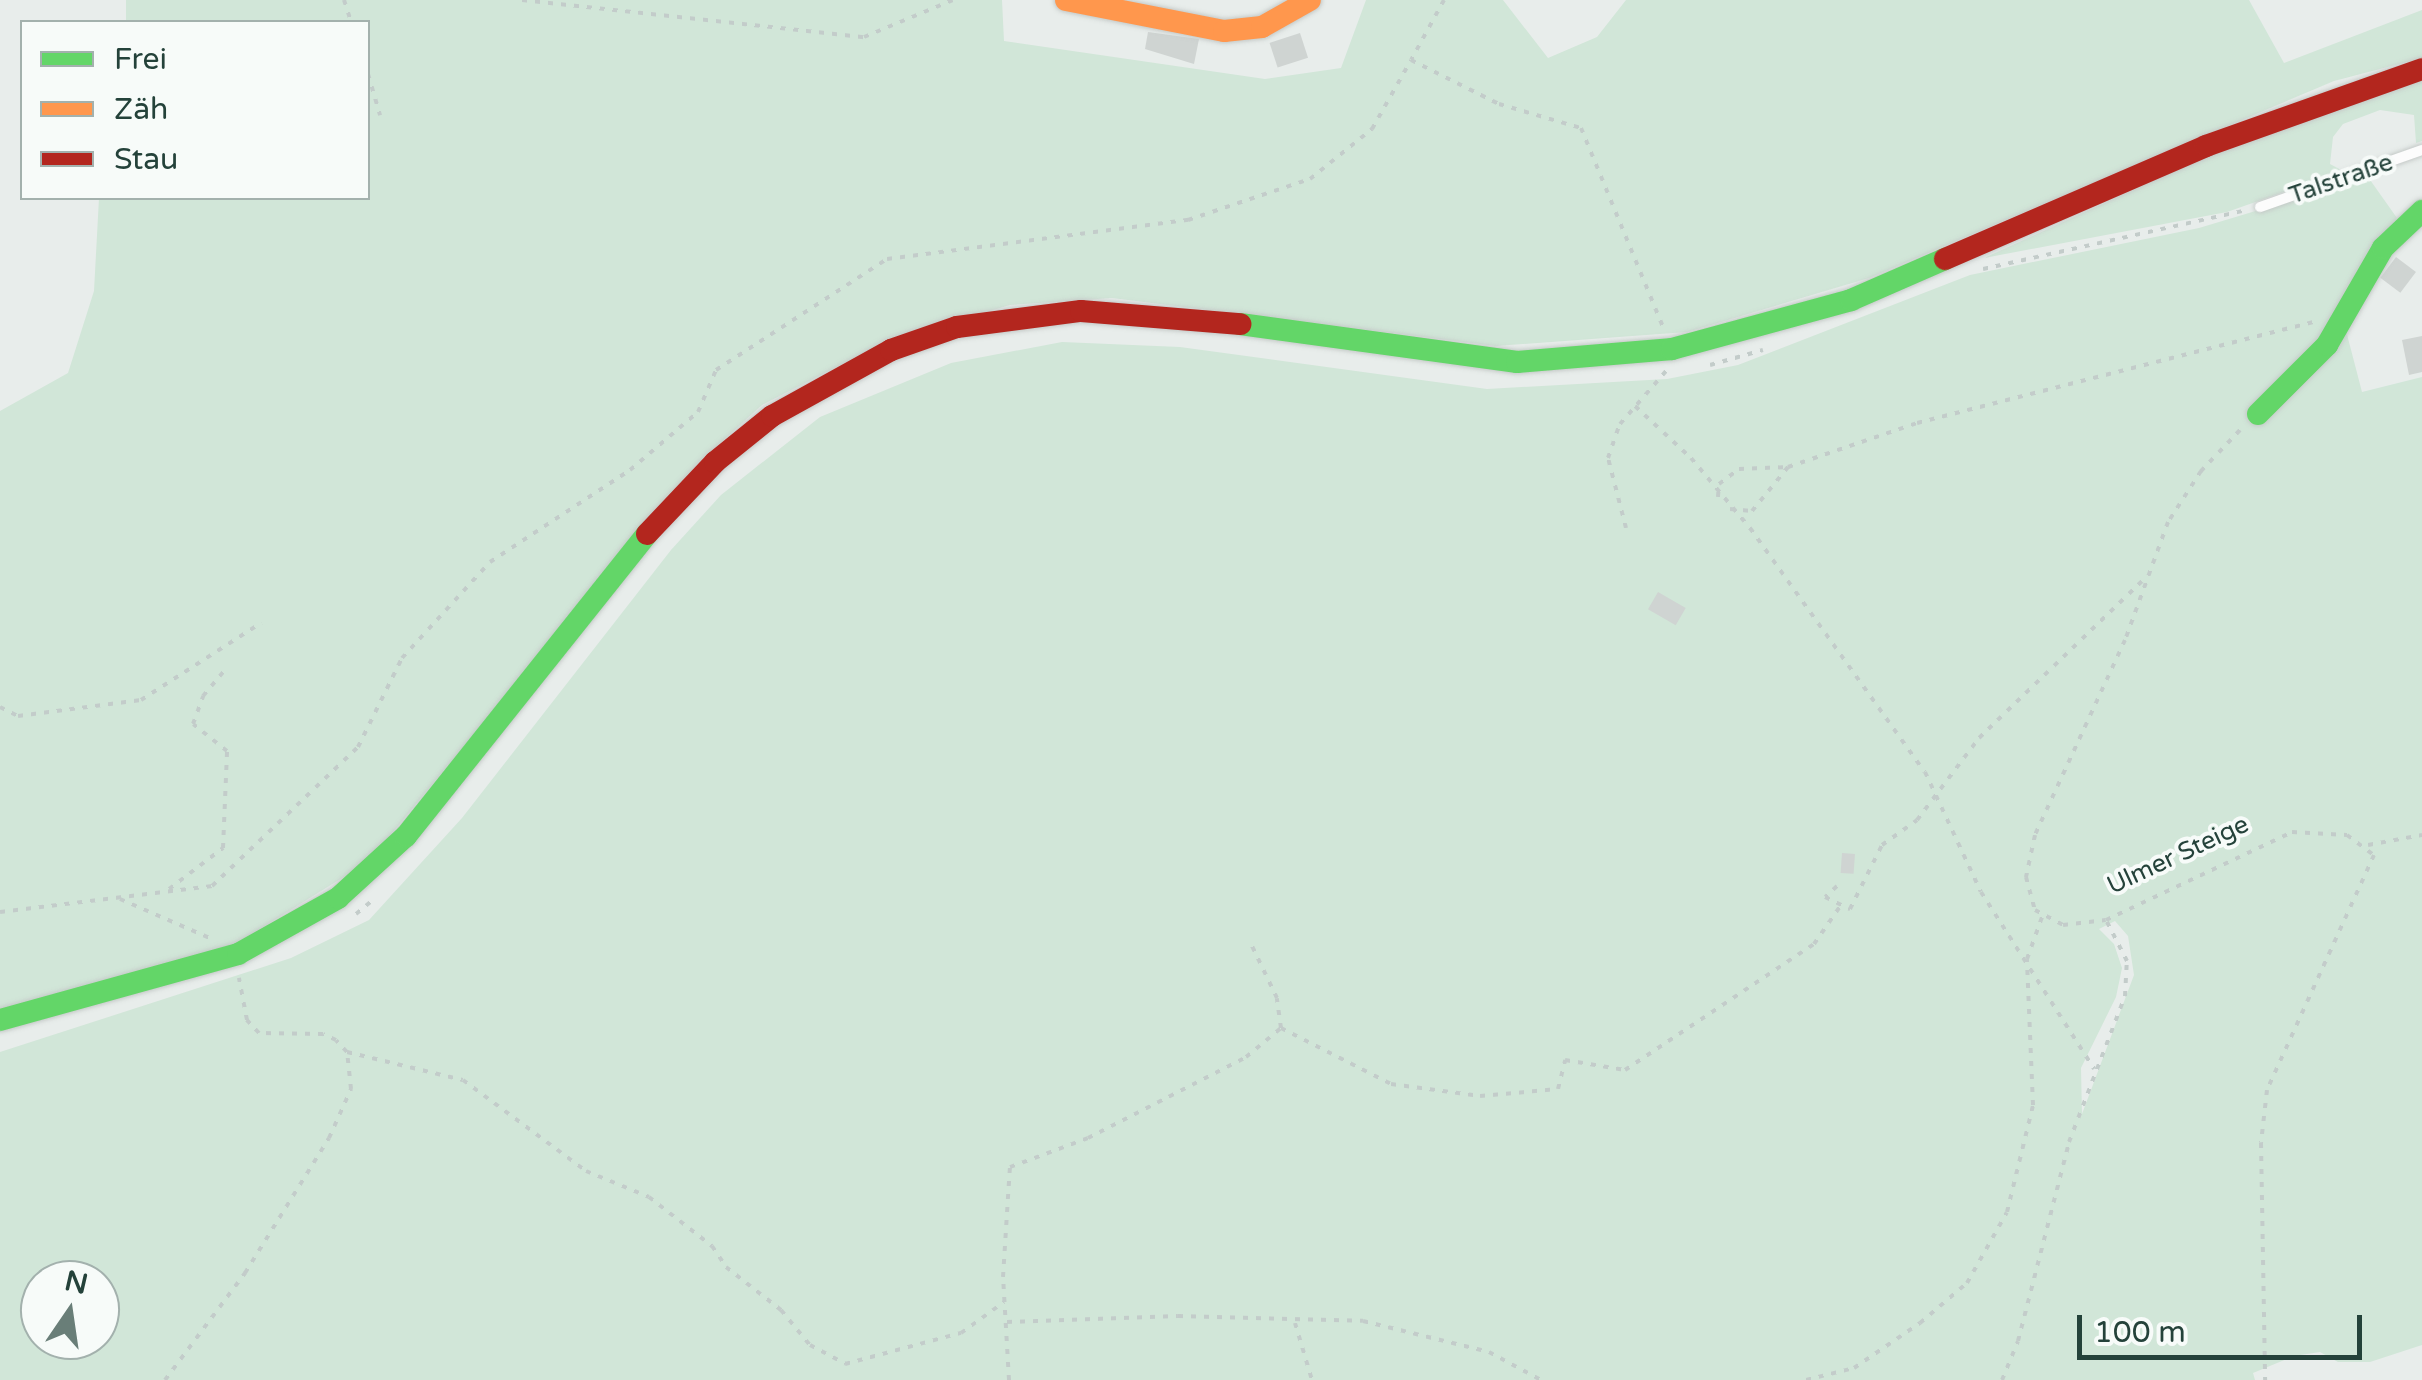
<!DOCTYPE html>
<html>
<head>
<meta charset="utf-8">
<style>
	body { margin:0 }
	#map { position:relative; width:2422px; height:1380px; overflow:hidden; background:#e8edeb; font-family:"Varela Round",sans-serif }
	div>[style] { position:absolute }
	.green>* { inset:0; background:#d1e6d8 }
	.building>* { inset:0; background:#cfd4d2; transform-origin:0 0 }
	.path>* { height:4px; margin-top:-2px; transform-origin:0; background:repeating-linear-gradient(90deg,#c3ccca 0 5px,transparent 0 13px) }
	.roads { filter:drop-shadow(0 0 2px #c5cac8) drop-shadow(0 0 2px #c5cac8) }
	.lane>* { height:10px; margin:-5px; padding:0 5px; transform-origin:5px; border-radius:5px; background:#fcfcfc }
	.fast>* { height:22px; margin:-11px; padding:0 11px; transform-origin:11px; border-radius:11px; background:#63d668 }
	.slow>* { height:22px; margin:-11px; padding:0 11px; transform-origin:11px; border-radius:11px; background:#ff974d }
	.jam>* { height:22px; margin:-11px; padding:0 11px; transform-origin:11px; border-radius:11px; background:#b3261e }
	span { translate:-50% -50%; white-space:nowrap; text-align:center; line-height:1.15; -webkit-text-stroke:8px #f7fbf9; paint-order:stroke }
	.street-label { font-size:25px; color:#24423a }
	.legend { position:absolute; left:20px; top:20px; width:350px; height:180px; box-sizing:border-box; background:#f7fbf9; border:2px solid #a3b1ad; margin:0; padding:12px 18px; list-style:none; font-size:30px; color:#24423a }
	.legend li { display:flex; align-items:center; gap:20px; height:50px }
	.legend b { width:50px; border:2px solid #a3b1ad }
	.north { position:absolute; left:20px; top:1260px; width:100px; height:100px; box-sizing:border-box; background:#f7fbf9; border:2px solid #a3b1ad; border-radius:50%; rotate:13deg; font-size:28px; font-weight:700; line-height:40px; text-align:center; color:#24423a }
	.north::after { content:''; display:block; margin:auto; width:35px; height:45px; background:#697e78; clip-path:polygon(50% 0,100% 100%,50% 72%,0 100%) }
	.scale { position:absolute; left:2077px; top:1315px; width:285px; height:45px; box-sizing:border-box; border:5px solid #24423a; border-top:0; padding-left:12px; font-size:30px; line-height:35px; white-space:nowrap; color:#24423a; -webkit-text-stroke:8px #f7fbf9; paint-order:stroke }
</style>
</head>
<body>
<div id="map">
	<div class="green">
		<i style="clip-path:polygon(126px 0,1002px 0,1004px 41px,1265px 79px,1341px 68px,1366px 0,1503px 0,1548px 58px,1597px 37px,1626px 0,2249px 0,2284px 63px,2422px 10px,2422px 58px,2334px 81px,1869px 278px,1687px 332px,1496px 346px,1112px 298px,1010px 305px,887px 341px,762px 405px,698px 463px,368px 862px,234px 945px,0 1010px,0 411px,68px 373px,94px 291px,99px 198px,368px 198px,368px 22px,126px 22px)"></i>
		<i style="clip-path:polygon(2422px 79px,2422px 141px,2416px 143px,2414px 115px,2380px 110px,2343px 124px,2333px 137px,2330px 164px,2343px 171px,2227px 212px,1984px 258px,2241px 141px)"></i>
		<i style="clip-path:polygon(evenodd,2368px 177px,2397px 218px,2343px 319px,2362px 392px,2422px 377px,2422px 1345px,2370px 1362px,2338px 1362px,2320px 1352px,2294px 1356px,2253px 1373px,2255px 1380px,0 1380px,0 1052px,291px 958px,369px 920px,462px 818px,671px 550px,721px 495px,820px 417px,951px 363px,1062px 342px,1180px 347px,1487px 389px,1667px 379px,1738px 365px,1970px 275px,2199px 228px,2368px 177px,2115px 921px,2128px 936px,2134px 975px,2082px 1114px,2081px 1068px,2116px 997px,2122px 968px,2114px 944px,2099px 929px,2115px 921px,2368px 177px,40px 1280px,100px 1280px,100px 1340px,40px 1340px,40px 1280px)"></i>
	</div>
	<div class="building">
		<i style="clip-path:polygon(1148px 32px,1199px 39px,1194px 64px,1145px 49px)"></i>
		<i style="left:1300px;top:33px;width:26px;height:32px;rotate:72deg"></i>
		<i style="left:2396px;top:257px;width:25px;height:26px;rotate:37deg"></i>
		<i style="clip-path:polygon(2422px 336px,2422px 372px,2409px 375px,2402px 340px)"></i>
		<i style="left:1658px;top:592px;width:32px;height:20px;rotate:30deg"></i>
		<i style="left:1842px;top:853px;width:13px;height:20px;rotate:4deg"></i>
	</div>
	<div class="path">
		<i style="left:344px;top:0;width:23px;rotate:72deg"></i>
		<i style="left:522px;top:0;width:344px;rotate:6.2deg"></i>
		<i style="left:864px;top:37px;width:96px;rotate:-22.6deg"></i>
		<i style="left:1444px;top:0;width:68px;rotate:118.8deg"></i>
		<i style="left:1411px;top:60px;width:98px;rotate:26.6deg"></i>
		<i style="left:1499px;top:104px;width:85px;rotate:16.3deg"></i>
		<i style="left:1581px;top:128px;width:217px;rotate:67.6deg"></i>
		<i style="left:368px;top:74px;width:43px;rotate:73.7deg"></i>
		<i style="left:1983px;top:269px;width:271px;rotate:-12.6deg"></i>
		<i style="left:1710px;top:365px;width:55px;rotate:-15.8deg"></i>
		<i style="left:1635px;top:406px;width:76px;rotate:42.9deg"></i>
		<i style="left:1691px;top:458px;width:92px;rotate:49.9deg"></i>
		<i style="left:1750px;top:528px;width:300px;rotate:54.4deg"></i>
		<i style="left:1925px;top:772px;width:132px;rotate:65deg"></i>
		<i style="left:1981px;top:892px;width:210px;rotate:57.4deg"></i>
		<i style="left:2240px;top:430px;width:57px;rotate:133.6deg"></i>
		<i style="left:2201px;top:471px;width:61px;rotate:122.9deg"></i>
		<i style="left:2168px;top:522px;width:126px;rotate:110deg"></i>
		<i style="left:2125px;top:640px;width:215px;rotate:114.8deg"></i>
		<i style="left:2035px;top:835px;width:43px;rotate:102.1deg"></i>
		<i style="left:2026px;top:877px;width:34px;rotate:75deg"></i>
		<i style="left:2035px;top:910px;width:32px;rotate:28deg"></i>
		<i style="left:2063px;top:925px;width:43px;rotate:-6.6deg"></i>
		<i style="left:2106px;top:920px;width:206px;rotate:-25.3deg"></i>
		<i style="left:2292px;top:832px;width:55px;rotate:3.1deg"></i>
		<i style="left:2347px;top:835px;width:34px;rotate:37deg"></i>
		<i style="left:2374px;top:855px;width:258px;rotate:114.5deg"></i>
		<i style="left:2267px;top:1090px;width:53px;rotate:96.5deg"></i>
		<i style="left:2261px;top:1143px;width:237px;rotate:89deg"></i>
		<i style="left:1718px;top:497px;width:13px;rotate:-86deg"></i>
		<i style="left:1719px;top:484px;width:25px;rotate:-37deg"></i>
		<i style="left:1739px;top:469px;width:49px;rotate:-2.3deg"></i>
		<i style="left:1788px;top:467px;width:136px;rotate:-18.8deg"></i>
		<i style="left:1917px;top:423px;width:412px;rotate:-14.3deg"></i>
		<i style="left:1730px;top:509px;width:22px;rotate:5deg"></i>
		<i style="left:1752px;top:511px;width:57px;rotate:-50.7deg"></i>
		<i style="left:1626px;top:528px;width:72px;rotate:-104.4deg"></i>
		<i style="left:1608px;top:458px;width:36px;rotate:-71deg"></i>
		<i style="left:1620px;top:424px;width:70px;rotate:-49deg"></i>
		<i style="left:0;top:707px;width:20px;rotate:27deg"></i>
		<i style="left:18px;top:716px;width:124px;rotate:-7.4deg"></i>
		<i style="left:141px;top:700px;width:143px;rotate:-32.7deg"></i>
		<i style="left:2368px;top:845px;width:55px;rotate:-10.5deg"></i>
		<i style="left:1837px;top:886px;width:16px;rotate:137deg"></i>
		<i style="left:1825px;top:897px;width:28px;rotate:26deg"></i>
		<i style="left:1850px;top:909px;width:72px;rotate:-63.4deg"></i>
		<i style="left:1882px;top:845px;width:43px;rotate:-35.5deg"></i>
		<i style="left:1917px;top:820px;width:103px;rotate:-52.9deg"></i>
		<i style="left:1979px;top:738px;width:226px;rotate:-43.9deg"></i>
		<i style="left:169px;top:889px;width:68px;rotate:-37.2deg"></i>
		<i style="left:223px;top:848px;width:97px;rotate:-87.6deg"></i>
		<i style="left:227px;top:751px;width:43px;rotate:-141.5deg"></i>
		<i style="left:193px;top:724px;width:30px;rotate:-70deg"></i>
		<i style="left:203px;top:696px;width:35px;rotate:-50deg"></i>
		<i style="left:120px;top:899px;width:100px;rotate:23.5deg"></i>
		<i style="left:0;top:912px;width:214px;rotate:-7deg"></i>
		<i style="left:212px;top:886px;width:202px;rotate:-43.6deg"></i>
		<i style="left:358px;top:747px;width:99px;rotate:-63.7deg"></i>
		<i style="left:402px;top:658px;width:130px;rotate:-47.5deg"></i>
		<i style="left:490px;top:562px;width:168px;rotate:-33.3deg"></i>
		<i style="left:630px;top:470px;width:89px;rotate:-40.5deg"></i>
		<i style="left:698px;top:412px;width:46px;rotate:-66.8deg"></i>
		<i style="left:716px;top:370px;width:204px;rotate:-33deg"></i>
		<i style="left:887px;top:259px;width:304px;rotate:-7.4deg"></i>
		<i style="left:1188px;top:220px;width:129px;rotate:-18.6deg"></i>
		<i style="left:1310px;top:179px;width:80px;rotate:-38.9deg"></i>
		<i style="left:1372px;top:129px;width:79px;rotate:-60.5deg"></i>
		<i style="left:356px;top:914px;width:25px;rotate:-40deg"></i>
		<i style="left:1281px;top:1028px;width:123px;rotate:27deg"></i>
		<i style="left:1391px;top:1084px;width:90px;rotate:7.7deg"></i>
		<i style="left:1480px;top:1096px;width:78px;rotate:-5.1deg"></i>
		<i style="left:1558px;top:1089px;width:30px;rotate:-76deg"></i>
		<i style="left:1565px;top:1060px;width:61px;rotate:9.5deg"></i>
		<i style="left:1625px;top:1070px;width:227px;rotate:-33.7deg"></i>
		<i style="left:1814px;top:944px;width:47px;rotate:-55.3deg"></i>
		<i style="left:347px;top:1052px;width:119px;rotate:13.6deg"></i>
		<i style="left:463px;top:1080px;width:153px;rotate:36.5deg"></i>
		<i style="left:586px;top:1171px;width:68px;rotate:22.4deg"></i>
		<i style="left:649px;top:1197px;width:80px;rotate:37.9deg"></i>
		<i style="left:712px;top:1246px;width:25px;rotate:56deg"></i>
		<i style="left:726px;top:1267px;width:70px;rotate:38deg"></i>
		<i style="left:781px;top:1310px;width:45px;rotate:50.4deg"></i>
		<i style="left:810px;top:1345px;width:40px;rotate:28deg"></i>
		<i style="left:845px;top:1364px;width:120px;rotate:-15deg"></i>
		<i style="left:961px;top:1333px;width:53px;rotate:-35.8deg"></i>
		<i style="left:1007px;top:1322px;width:171px;rotate:-2deg"></i>
		<i style="left:1178px;top:1316px;width:185px;rotate:1.5deg"></i>
		<i style="left:1363px;top:1321px;width:130px;rotate:13.8deg"></i>
		<i style="left:1489px;top:1352px;width:59px;rotate:28.3deg"></i>
		<i style="left:1295px;top:1323px;width:59px;rotate:73.4deg"></i>
		<i style="left:165px;top:1380px;width:134px;rotate:-53.2deg"></i>
		<i style="left:245px;top:1273px;width:159px;rotate:-58.1deg"></i>
		<i style="left:329px;top:1138px;width:54px;rotate:-65.8deg"></i>
		<i style="left:351px;top:1089px;width:37px;rotate:-96deg"></i>
		<i style="left:347px;top:1052px;width:16px;rotate:-133deg"></i>
		<i style="left:336px;top:1040px;width:14px;rotate:-155deg"></i>
		<i style="left:323px;top:1034px;width:64px;rotate:-179.1deg"></i>
		<i style="left:259px;top:1033px;width:18px;rotate:-133deg"></i>
		<i style="left:247px;top:1020px;width:43px;rotate:-100.8deg"></i>
		<i style="left:1009px;top:1380px;width:103px;rotate:-93.3deg"></i>
		<i style="left:1003px;top:1277px;width:110px;rotate:-86.4deg"></i>
		<i style="left:1010px;top:1167px;width:83px;rotate:-20.4deg"></i>
		<i style="left:1088px;top:1138px;width:178px;rotate:-27.1deg"></i>
		<i style="left:1246px;top:1057px;width:45px;rotate:-39.6deg"></i>
		<i style="left:1281px;top:1028px;width:30px;rotate:-98deg"></i>
		<i style="left:1277px;top:998px;width:60px;rotate:-115.7deg"></i>
		<i style="left:1806px;top:1380px;width:49px;rotate:-14deg"></i>
		<i style="left:1854px;top:1368px;width:80px;rotate:-34.3deg"></i>
		<i style="left:1920px;top:1323px;width:62px;rotate:-40.4deg"></i>
		<i style="left:1967px;top:1283px;width:81px;rotate:-60.6deg"></i>
		<i style="left:2007px;top:1212px;width:110px;rotate:-76.3deg"></i>
		<i style="left:2033px;top:1105px;width:146px;rotate:-92.4deg"></i>
		<i style="left:2027px;top:959px;width:45px;rotate:-70.3deg"></i>
		<i style="left:2002px;top:1380px;width:42px;rotate:-67.7deg"></i>
		<i style="left:2018px;top:1341px;width:205px;rotate:-75.6deg"></i>
		<i style="left:2069px;top:1142px;width:156px;rotate:-69deg"></i>
		<i style="left:2125px;top:996px;width:35px;rotate:-87deg"></i>
		<i style="left:2127px;top:961px;width:46px;rotate:-117.1deg"></i>
	</div>
	<div class="roads">
		<div class="lane">
			<i style="left:2260px;top:207px;width:172px;rotate:-19.4deg"></i>
		</div>
		<div class="fast">
			<i style="left:1240px;top:324px;width:280px;rotate:7.8deg"></i>
			<i style="left:1517px;top:362px;width:156px;rotate:-4.8deg"></i>
			<i style="left:1672px;top:349px;width:186px;rotate:-15.3deg"></i>
			<i style="left:1851px;top:300px;width:103px;rotate:-23.6deg"></i>
			<i style="left:2258px;top:414px;width:98px;rotate:-45deg"></i>
			<i style="left:2327px;top:345px;width:112px;rotate:-60deg"></i>
			<i style="left:2383px;top:248px;width:54px;rotate:-43.5deg"></i>
			<i style="left:0;top:1020px;width:247px;rotate:-15.5deg"></i>
			<i style="left:238px;top:954px;width:115px;rotate:-29.2deg"></i>
			<i style="left:338px;top:898px;width:92px;rotate:-42.4deg"></i>
			<i style="left:406px;top:836px;width:386px;rotate:-51.4deg"></i>
		</div>
		<div class="slow">
			<i style="left:1066px;top:0;width:161px;rotate:11.1deg"></i>
			<i style="left:1224px;top:31px;width:38px;rotate:-6deg"></i>
			<i style="left:1262px;top:27px;width:55px;rotate:-29.4deg"></i>
		</div>
		<div class="jam">
			<i style="left:1945px;top:259px;width:284px;rotate:-23.4deg"></i>
			<i style="left:2206px;top:146px;width:229px;rotate:-19.6deg"></i>
			<i style="left:647px;top:534px;width:99px;rotate:-46.6deg"></i>
			<i style="left:715px;top:462px;width:73px;rotate:-38.9deg"></i>
			<i style="left:772px;top:416px;width:136px;rotate:-29deg"></i>
			<i style="left:891px;top:350px;width:70px;rotate:-19.2deg"></i>
			<i style="left:957px;top:327px;width:125px;rotate:-7.4deg"></i>
			<i style="left:1081px;top:311px;width:160px;rotate:4.7deg"></i>
		</div>
	</div>
	<div class="street-label">
		<span style="left:2341px;top:179px;rotate:-19deg">Talstraße</span>
		<span style="left:2178px;top:855px;rotate:-25deg">Ulmer Steige</span>
	</div>
	<ul class="legend">
	<li><b style="height:12px;background:#63d668"></b>Frei</li>
	<li><b style="height:12px;background:#ff974d"></b>Zäh</li>
	<li><b style="height:12px;background:#b3261e"></b>Stau</li>
	</ul>
	<div class="north">N</div>
	<div class="scale">100 m</div>
</div>
</body>
</html>
